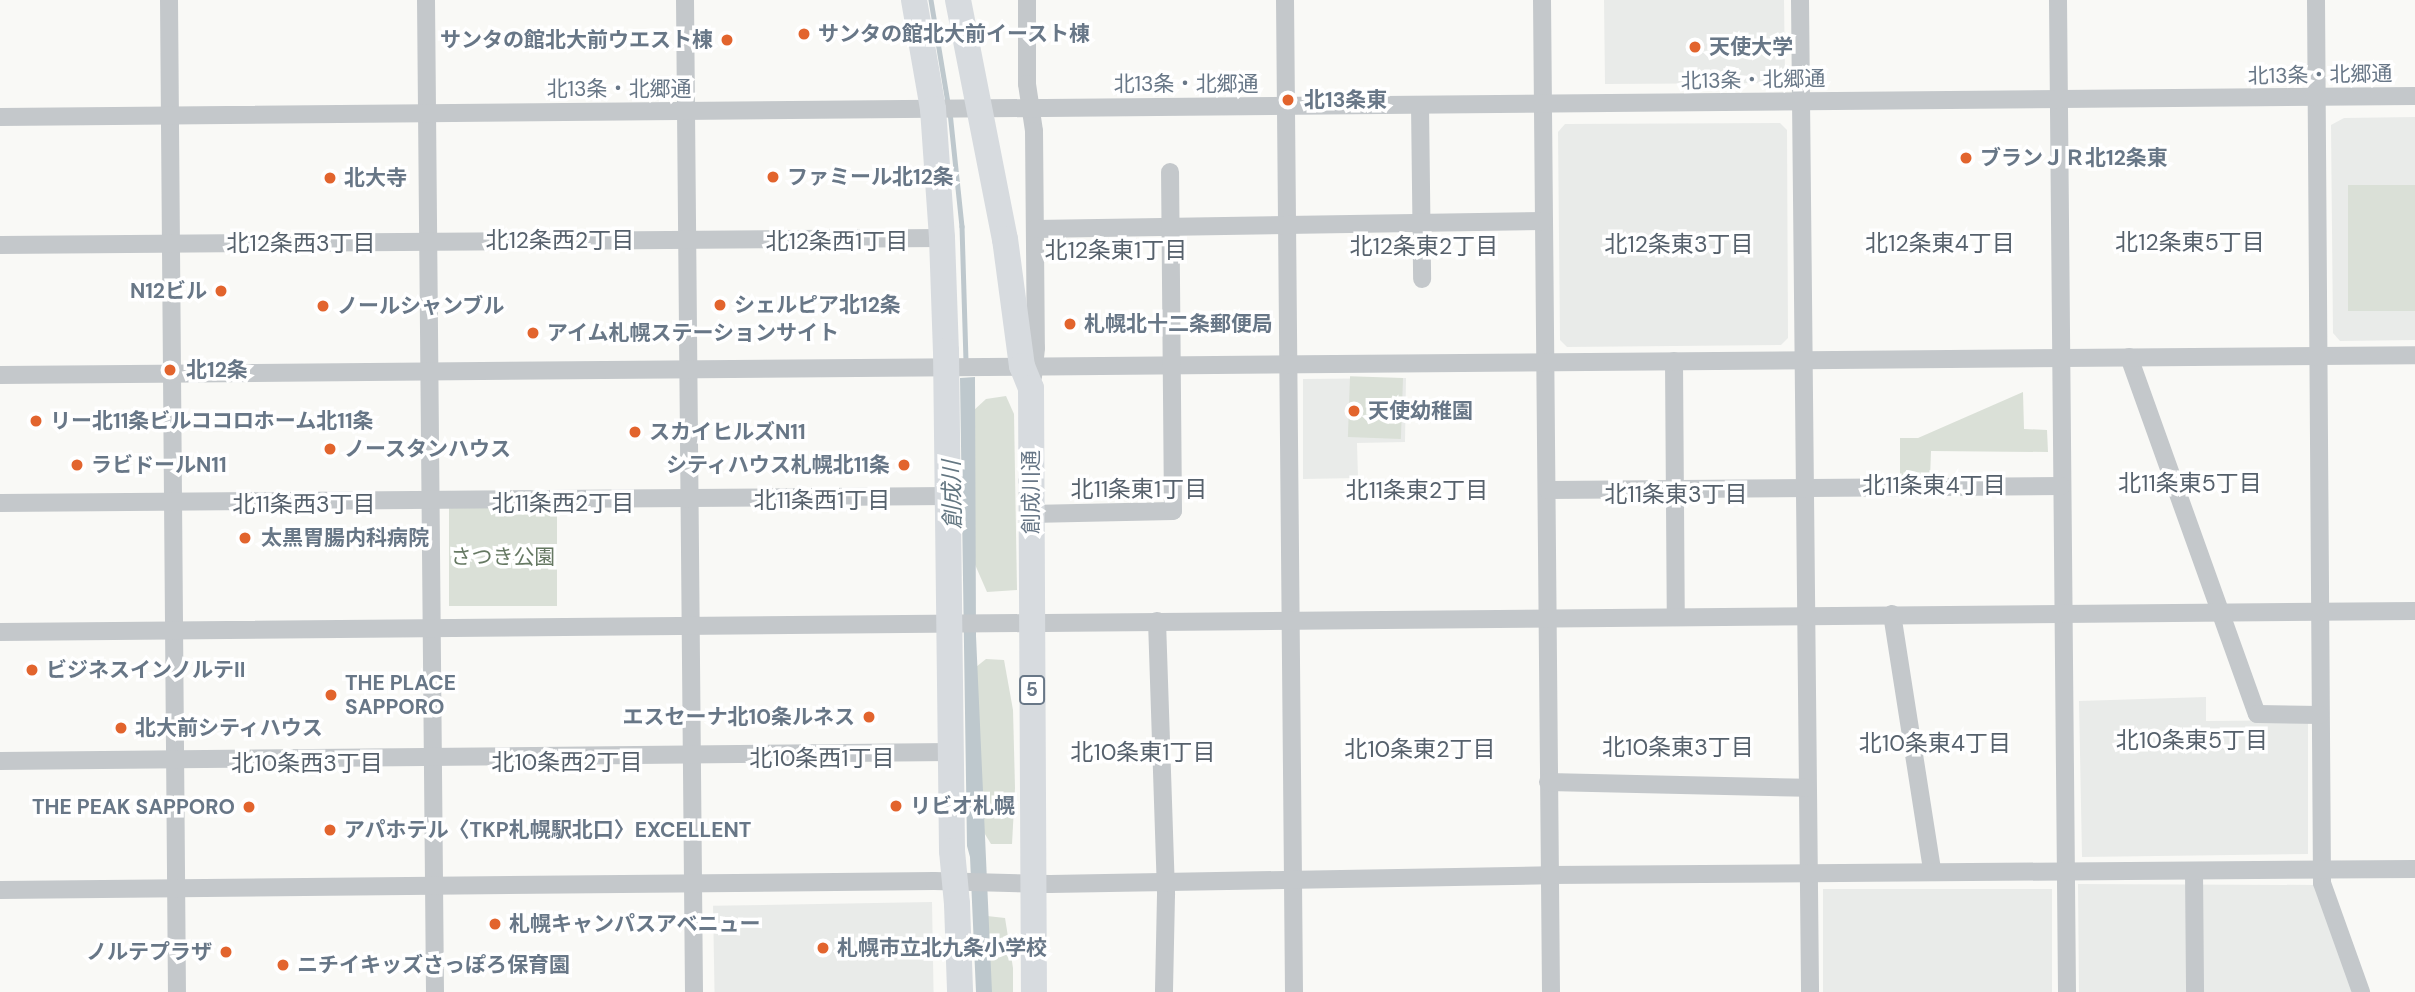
<!DOCTYPE html>
<html>
<head>
<meta charset="utf-8">
<style>
	body { margin:0 }
	#map { position:relative; width:2415px; height:992px; overflow:hidden; background:#f9f9f6; font-family:"DM Sans","Noto Sans JP",sans-serif }
	div>[style] { position:absolute }
	.built>* { inset:0; background:#e9ebe9; transform-origin:0 0 }
	.green>* { inset:0; background:#dae0d7; transform-origin:0 0 }
	.water>* { inset:0; background:#bec8cd }
	.stream>* { height:4.5px; margin:-2.25px; padding:0 2.25px; transform-origin:2.25px; border-radius:2.25px; background:#bec8cd }
	.minor>* { height:18px; margin:-9px; padding:0 9px; transform-origin:9px; border-radius:9px; background:#c4c8cb }
	.highway>* { height:26px; margin:-13px; padding:0 13px; transform-origin:13px; border-radius:13px; background:#d7dbdf }
	.dots>* { width:19px; height:19px; translate:-50% -50%; box-sizing:border-box; border:4px solid #fff; border-radius:50% }
	span { translate:-50% -50%; white-space:nowrap; text-align:center; line-height:1.15; -webkit-text-stroke:7px #fff; paint-order:stroke }
	.shield-label span { padding:2px 5px; background:#fff; border:2px solid; border-radius:5px; -webkit-text-stroke-width:0 }
	.shield-label { font-size:19px; color:#687787; font-weight:700 }
	.poi-label { font-size:21px; color:#687787; font-weight:700 }
	.left { translate:0 -50%; text-align:left }
	.right { translate:-100% -50%; text-align:right }
	.street-label { font-size:21px; color:#687787 }
	.park-label { font-size:21px; color:#667963 }
	.neighbourhood-label { font-size:23px; color:#56616c }
	.water-label { font-size:23px; color:#647782; font-style:italic }
</style>
</head>
<body>
<div id="map">
	<div class="built">
		<i style="clip-path:polygon(1604px 0,1784px 0,1785px 76px,1775px 83px,1605px 84px)"></i>
		<i style="clip-path:polygon(2415px 117px,2415px 340px,2340px 341px,2333px 333px,2331px 125px,2344px 118px)"></i>
		<i style="clip-path:polygon(1780px 123px,1787px 130px,1788px 338px,1781px 345px,1567px 347px,1560px 340px,1558px 132px,1565px 124px)"></i>
		<i style="clip-path:polygon(1406px 378px,1405px 442px,1357px 443px,1358px 478px,1303px 479px,1303px 379px)"></i>
		<i style="clip-path:polygon(2206px 697px,2206px 721px,2308px 720px,2308px 854px,2082px 857px,2079px 701px)"></i>
		<i style="clip-path:polygon(2078px 884px,2316px 885px,2353px 992px,2079px 992px)"></i>
		<i style="left:1823px;top:889px;width:229px;height:103px"></i>
		<i style="left:932px;top:902px;width:90px;height:219px;rotate:89deg"></i>
	</div>
	<div class="green">
		<i style="left:2415px;top:185px;width:126px;height:67px;rotate:90deg"></i>
		<i style="left:1403px;top:378px;width:61px;height:53px;rotate:92deg"></i>
		<i style="clip-path:polygon(2023px 392px,2024px 429px,2047px 430px,2048px 452px,1931px 451px,1930px 479px,1900px 479px,1900px 438px,1918px 438px)"></i>
		<i style="clip-path:polygon(1006px 396px,1014px 414px,1017px 590px,987px 592px,973px 560px,973px 411px,986px 399px)"></i>
		<i style="left:557px;top:507px;width:99px;height:108px;rotate:90deg"></i>
		<i style="clip-path:polygon(986px 659px,1004px 660px,1013px 710px,1015px 788px,1012px 844px,991px 844px,972px 813px,976px 667px)"></i>
		<i style="clip-path:polygon(987px 916px,1005px 918px,1013px 968px,1013px 992px,979px 992px)"></i>
	</div>
	<div class="water">
		<i style="clip-path:polygon(975px 377px,976px 636px,992px 992px,976px 992px,970px 857px,967px 846px,960px 378px)"></i>
	</div>
	<div class="stream">
		<i style="left:931px;top:0;width:104px;rotate:80.6deg"></i>
		<i style="left:950px;top:112px;width:115px;rotate:84deg"></i>
		<i style="left:962px;top:226px;width:135px;rotate:88.3deg"></i>
	</div>
	<div class="minor">
		<i style="left:169px;top:0;width:992px;rotate:89.54deg"></i>
		<i style="left:426px;top:0;width:992px;rotate:89.48deg"></i>
		<i style="left:685px;top:0;width:992px;rotate:89.48deg"></i>
		<i style="left:1027px;top:0;width:84px;rotate:90deg"></i>
		<i style="left:1027px;top:84px;width:48px;rotate:81.5deg"></i>
		<i style="left:1034px;top:131px;width:217px;rotate:89.5deg"></i>
		<i style="left:1036px;top:348px;width:29px;rotate:96deg"></i>
		<i style="left:1285px;top:0;width:992px;rotate:89.48deg"></i>
		<i style="left:1542px;top:0;width:992px;rotate:89.48deg"></i>
		<i style="left:1800px;top:0;width:992px;rotate:89.42deg"></i>
		<i style="left:2058px;top:0;width:992px;rotate:89.48deg"></i>
		<i style="left:2316px;top:0;width:883px;rotate:89.61deg"></i>
		<i style="left:2322px;top:883px;width:116px;rotate:70.3deg"></i>
		<i style="left:1420px;top:105px;width:174px;rotate:89.3deg"></i>
		<i style="left:0;top:117px;width:2415px;rotate:-0.5deg"></i>
		<i style="left:1035px;top:229px;width:509px;rotate:-0.9deg"></i>
		<i style="left:0;top:245px;width:942px;rotate:-0.43deg"></i>
		<i style="left:2129px;top:357px;width:379px;rotate:70.3deg"></i>
		<i style="left:2257px;top:714px;width:63px;rotate:0.9deg"></i>
		<i style="left:1674px;top:361px;width:255px;rotate:89.6deg"></i>
		<i style="left:0;top:375px;width:2415px;rotate:-0.47deg"></i>
		<i style="left:1548px;top:490px;width:513px;rotate:-0.45deg"></i>
		<i style="left:0;top:503px;width:948px;rotate:-0.42deg"></i>
		<i style="left:1030px;top:514px;width:143px;rotate:-1.2deg"></i>
		<i style="left:1173px;top:511px;width:339px;rotate:-90.5deg"></i>
		<i style="left:1892px;top:614px;width:259px;rotate:81.1deg"></i>
		<i style="left:1157px;top:621px;width:274px;rotate:88.1deg"></i>
		<i style="left:1166px;top:895px;width:97px;rotate:91.2deg"></i>
		<i style="left:0;top:632px;width:2415px;rotate:-0.5deg"></i>
		<i style="left:0;top:761px;width:951px;rotate:-0.54deg"></i>
		<i style="left:1548px;top:782px;width:258px;rotate:1.3deg"></i>
		<i style="left:2194px;top:871px;width:121px;rotate:89.5deg"></i>
		<i style="left:0;top:890px;width:934px;rotate:-0.55deg"></i>
		<i style="left:934px;top:881px;width:116px;rotate:1.5deg"></i>
		<i style="left:1050px;top:884px;width:499px;rotate:-1deg"></i>
		<i style="left:1549px;top:875px;width:866px;rotate:-0.4deg"></i>
	</div>
	<div class="highway">
		<i style="left:914px;top:0;width:111px;rotate:80.1deg"></i>
		<i style="left:933px;top:109px;width:129px;rotate:86deg"></i>
		<i style="left:942px;top:238px;width:113px;rotate:88deg"></i>
		<i style="left:946px;top:351px;width:500px;rotate:89.31deg"></i>
		<i style="left:952px;top:851px;width:53px;rotate:84.6deg"></i>
		<i style="left:957px;top:904px;width:88px;rotate:88deg"></i>
		<i style="left:958px;top:0;width:244px;rotate:78.9deg"></i>
		<i style="left:1005px;top:239px;width:128px;rotate:82.4deg"></i>
		<i style="left:1022px;top:366px;width:24px;rotate:68deg"></i>
		<i style="left:1031px;top:388px;width:604px;rotate:89.72deg"></i>
	</div>
	<div class="dots">
		<i style="left:804px;top:34px;background:#e2642d"></i>
		<i style="left:727px;top:40px;background:#e2642d"></i>
		<i style="left:1695px;top:47px;background:#e2642d"></i>
		<i style="left:1288px;top:100px;background:#e2642d"></i>
		<i style="left:1966px;top:158px;background:#e2642d"></i>
		<i style="left:773px;top:177px;background:#e2642d"></i>
		<i style="left:330px;top:178px;background:#e2642d"></i>
		<i style="left:221px;top:291px;background:#e2642d"></i>
		<i style="left:720px;top:305px;background:#e2642d"></i>
		<i style="left:323px;top:306px;background:#e2642d"></i>
		<i style="left:1070px;top:324px;background:#e2642d"></i>
		<i style="left:533px;top:333px;background:#e2642d"></i>
		<i style="left:170px;top:370px;background:#e2642d"></i>
		<i style="left:1354px;top:411px;background:#e2642d"></i>
		<i style="left:36px;top:421px;background:#e2642d"></i>
		<i style="left:635px;top:432px;background:#e2642d"></i>
		<i style="left:330px;top:449px;background:#e2642d"></i>
		<i style="left:77px;top:465px;background:#e2642d"></i>
		<i style="left:904px;top:465px;background:#e2642d"></i>
		<i style="left:245px;top:538px;background:#e2642d"></i>
		<i style="left:32px;top:670px;background:#e2642d"></i>
		<i style="left:331px;top:695px;background:#e2642d"></i>
		<i style="left:869px;top:717px;background:#e2642d"></i>
		<i style="left:121px;top:728px;background:#e2642d"></i>
		<i style="left:896px;top:806px;background:#e2642d"></i>
		<i style="left:249px;top:807px;background:#e2642d"></i>
		<i style="left:330px;top:830px;background:#e2642d"></i>
		<i style="left:495px;top:924px;background:#e2642d"></i>
		<i style="left:823px;top:948px;background:#e2642d"></i>
		<i style="left:226px;top:952px;background:#e2642d"></i>
		<i style="left:283px;top:965px;background:#e2642d"></i>
	</div>
	<div class="shield-label">
		<span style="left:1032px;top:690px">5</span>
	</div>
	<div class="poi-label">
		<span class="left" style="left:818px;top:34px">サンタの館北大前イースト棟</span>
		<span class="right" style="left:713px;top:40px">サンタの館北大前ウエスト棟</span>
		<span class="left" style="left:1709px;top:47px">天使大学</span>
		<span class="left" style="left:1304px;top:100px">北13条東</span>
		<span class="left" style="left:1980px;top:158px">ブランＪＲ北12条東</span>
		<span class="left" style="left:787px;top:177px">ファミール北12条</span>
		<span class="left" style="left:344px;top:178px">北大寺</span>
		<span class="right" style="left:207px;top:291px">N12ビル</span>
		<span class="left" style="left:734px;top:305px">シェルピア北12条</span>
		<span class="left" style="left:337px;top:306px">ノールシャンブル</span>
		<span class="left" style="left:1084px;top:324px">札幌北十二条郵便局</span>
		<span class="left" style="left:547px;top:333px">アイム札幌ステーションサイト</span>
		<span class="left" style="left:186px;top:370px">北12条</span>
		<span class="left" style="left:1368px;top:411px">天使幼稚園</span>
		<span class="left" style="left:50px;top:421px">リー北11条ビルココロホーム北11条</span>
		<span class="left" style="left:649px;top:432px">スカイヒルズN11</span>
		<span class="left" style="left:344px;top:449px">ノースタンハウス</span>
		<span class="left" style="left:91px;top:465px">ラビドールN11</span>
		<span class="right" style="left:890px;top:465px">シティハウス札幌北11条</span>
		<span class="left" style="left:261px;top:538px">太黒胃腸内科病院</span>
		<span class="left" style="left:46px;top:670px">ビジネスインノルテII</span>
		<span class="left" style="left:345px;top:695px">THE PLACE<br>SAPPORO</span>
		<span class="right" style="left:855px;top:717px">エスセーナ北10条ルネス</span>
		<span class="left" style="left:135px;top:728px">北大前シティハウス</span>
		<span class="left" style="left:910px;top:806px">リビオ札幌</span>
		<span class="right" style="left:235px;top:807px">THE PEAK SAPPORO</span>
		<span class="left" style="left:344px;top:830px">アパホテル〈TKP札幌駅北口〉EXCELLENT</span>
		<span class="left" style="left:509px;top:924px">札幌キャンパスアベニュー</span>
		<span class="left" style="left:837px;top:948px">札幌市立北九条小学校</span>
		<span class="right" style="left:212px;top:952px">ノルテプラザ</span>
		<span class="left" style="left:297px;top:965px">ニチイキッズさっぽろ保育園</span>
	</div>
	<div class="street-label">
		<span style="left:2320px;top:75px;rotate:-1deg">北13条・北郷通</span>
		<span style="left:1753px;top:80px;rotate:-1deg">北13条・北郷通</span>
		<span style="left:1186px;top:84px">北13条・北郷通</span>
		<span style="left:619px;top:89px">北13条・北郷通</span>
		<span style="left:1031px;top:492px;rotate:-90deg">創成川通</span>
	</div>
	<div class="park-label">
		<span style="left:503px;top:557px">さつき公園</span>
	</div>
	<div class="neighbourhood-label">
		<span style="left:560px;top:240px">北12条西2丁目</span>
		<span style="left:837px;top:241px">北12条西1丁目</span>
		<span style="left:2190px;top:242px">北12条東5丁目</span>
		<span style="left:301px;top:243px">北12条西3丁目</span>
		<span style="left:1940px;top:243px">北12条東4丁目</span>
		<span style="left:1679px;top:244px">北12条東3丁目</span>
		<span style="left:1424px;top:246px">北12条東2丁目</span>
		<span style="left:1116px;top:250px">北12条東1丁目</span>
		<span style="left:2190px;top:483px">北11条東5丁目</span>
		<span style="left:1934px;top:485px">北11条東4丁目</span>
		<span style="left:1139px;top:489px">北11条東1丁目</span>
		<span style="left:1417px;top:490px">北11条東2丁目</span>
		<span style="left:1676px;top:494px">北11条東3丁目</span>
		<span style="left:822px;top:500px">北11条西1丁目</span>
		<span style="left:563px;top:503px">北11条西2丁目</span>
		<span style="left:304px;top:504px">北11条西3丁目</span>
		<span style="left:2192px;top:740px">北10条東5丁目</span>
		<span style="left:1935px;top:743px">北10条東4丁目</span>
		<span style="left:1678px;top:747px">北10条東3丁目</span>
		<span style="left:1420px;top:749px">北10条東2丁目</span>
		<span style="left:1143px;top:752px">北10条東1丁目</span>
		<span style="left:822px;top:758px">北10条西1丁目</span>
		<span style="left:567px;top:762px">北10条西2丁目</span>
		<span style="left:307px;top:763px">北10条西3丁目</span>
	</div>
	<div class="water-label">
		<span style="left:952px;top:495px;rotate:-91deg">創成川</span>
	</div>
</div>
</body>
</html>
